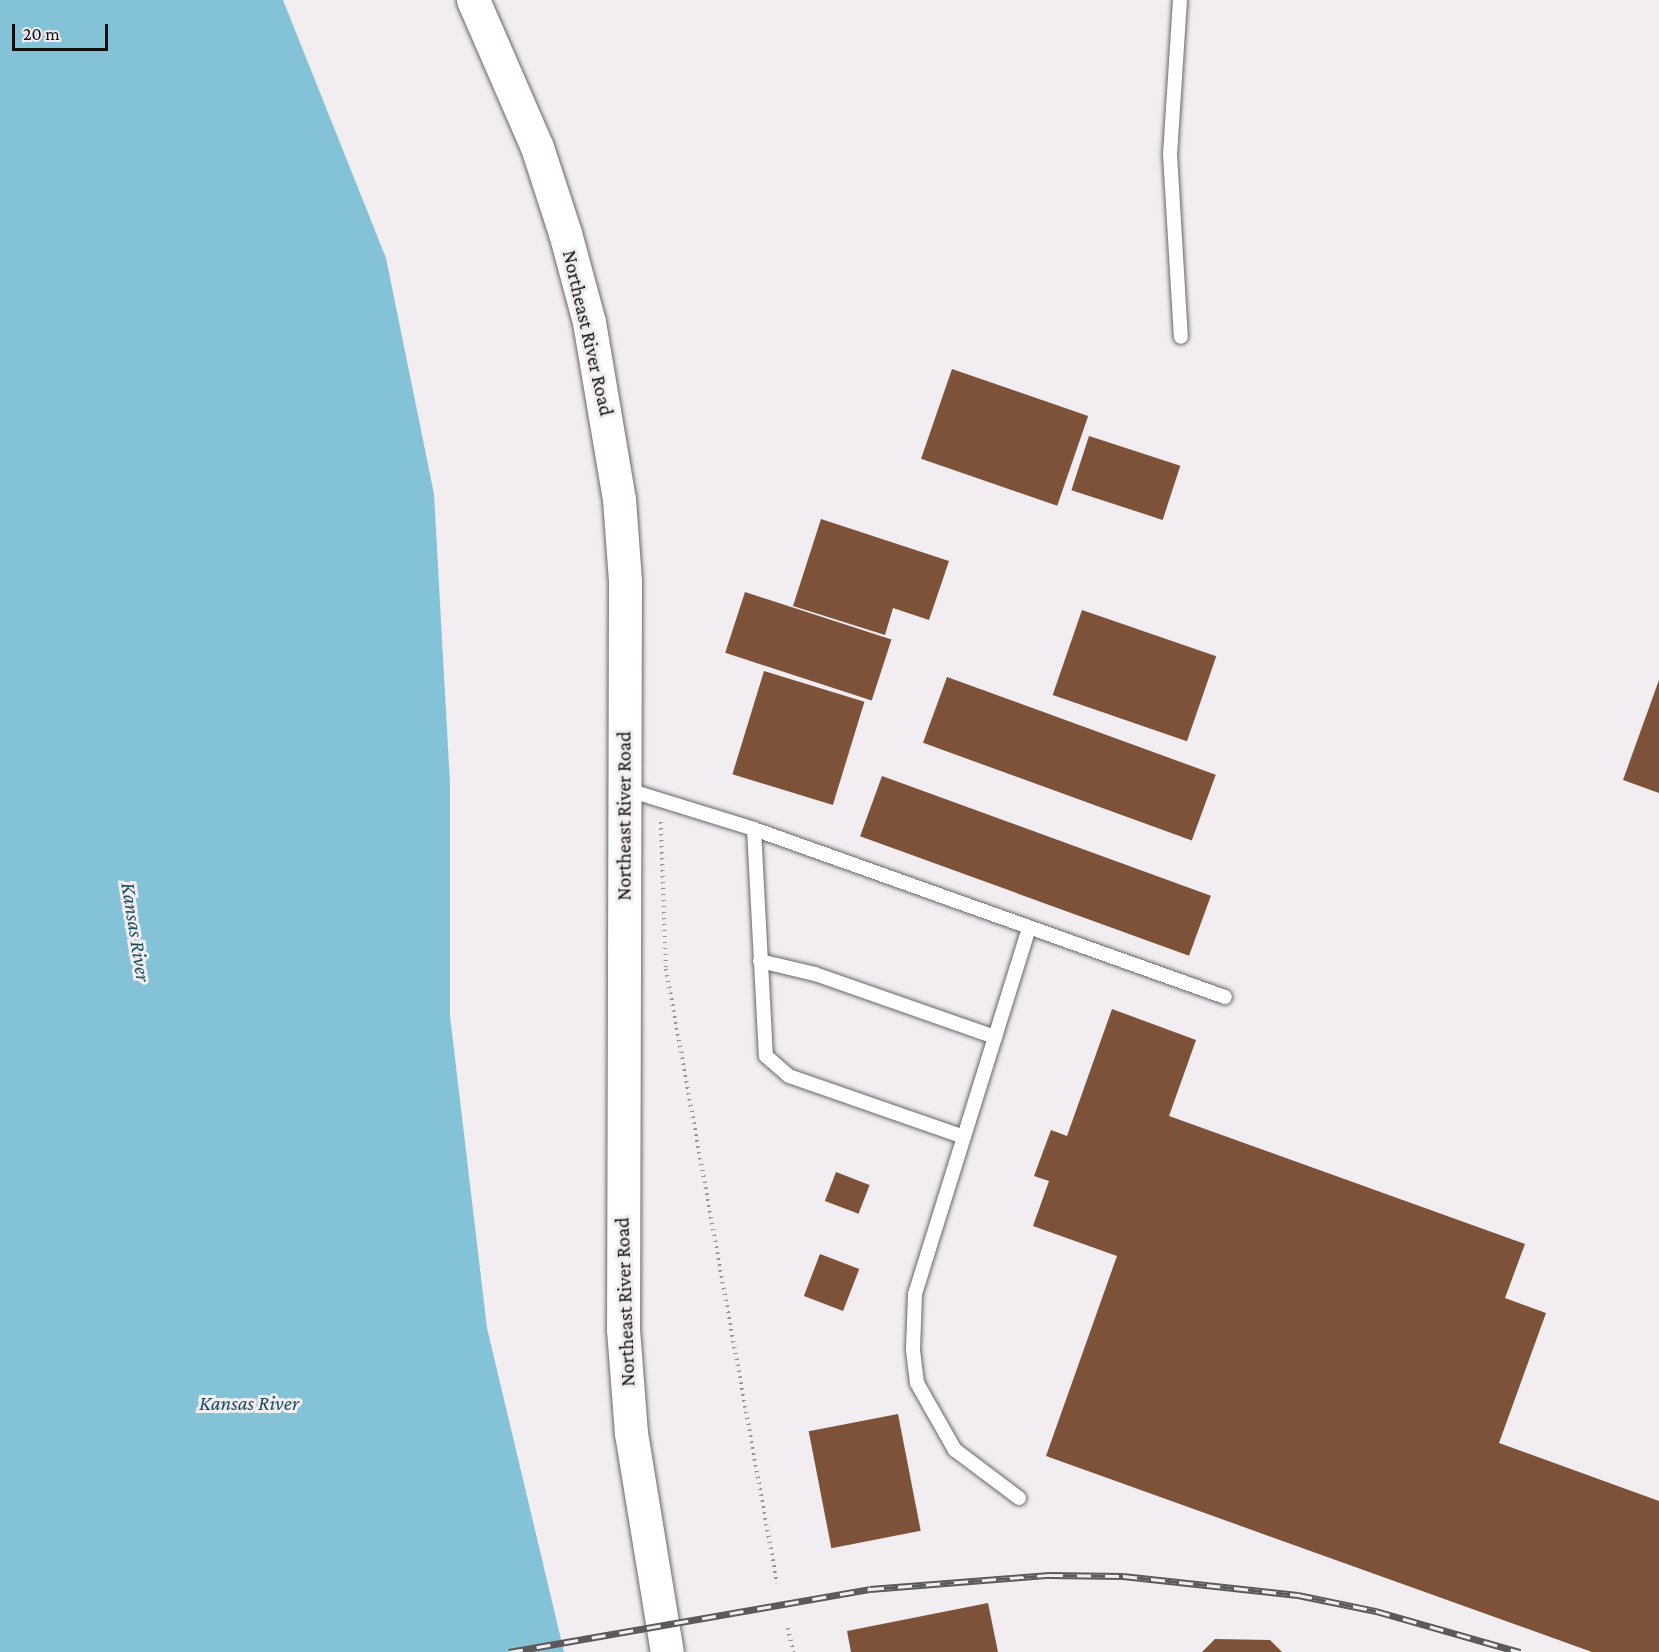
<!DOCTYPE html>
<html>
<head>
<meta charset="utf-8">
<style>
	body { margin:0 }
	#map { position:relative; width:1659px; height:1652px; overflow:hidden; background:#f2edf1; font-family:"Crimson Pro",serif }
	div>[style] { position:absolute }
	.water>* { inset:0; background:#83c2d7 }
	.building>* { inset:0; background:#7e5139; transform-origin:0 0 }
	.path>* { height:4px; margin-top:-2px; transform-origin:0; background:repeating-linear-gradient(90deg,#989497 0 1.5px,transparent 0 6px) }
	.roads { filter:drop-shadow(0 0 2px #696569) drop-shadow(0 0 2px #696569) }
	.lane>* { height:14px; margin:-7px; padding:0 7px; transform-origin:7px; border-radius:7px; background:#fff }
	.secondary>* { height:33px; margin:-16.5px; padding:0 16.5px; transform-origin:16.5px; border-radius:16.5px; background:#fff }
	.rail>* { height:7px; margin-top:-3.5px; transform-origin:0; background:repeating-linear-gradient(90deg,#f2edf1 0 14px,#5b595b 0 28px); box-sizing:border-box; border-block:2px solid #5b595b }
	span { translate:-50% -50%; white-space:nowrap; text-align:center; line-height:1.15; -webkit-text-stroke:6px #f2edf1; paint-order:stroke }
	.street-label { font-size:20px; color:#0f0e0f }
	.water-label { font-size:21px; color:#194f5e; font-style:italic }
	.scale { position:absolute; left:12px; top:24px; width:96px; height:27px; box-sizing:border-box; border:3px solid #0f0e0f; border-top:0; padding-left:8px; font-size:18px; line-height:21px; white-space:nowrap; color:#0f0e0f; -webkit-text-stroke:4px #f2edf1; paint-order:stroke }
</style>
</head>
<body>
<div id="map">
	<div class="water">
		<i style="clip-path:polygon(0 0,283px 0,386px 258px,434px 494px,450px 784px,450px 1016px,487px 1328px,564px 1652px,0 1652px)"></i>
	</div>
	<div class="building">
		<i style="left:952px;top:369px;width:144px;height:95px;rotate:19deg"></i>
		<i style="left:1089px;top:436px;width:96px;height:57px;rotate:18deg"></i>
		<i style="clip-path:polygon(821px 519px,949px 561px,929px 620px,893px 608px,885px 635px,793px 606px)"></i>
		<i style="left:745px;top:592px;width:154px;height:64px;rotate:18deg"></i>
		<i style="left:1082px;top:610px;width:142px;height:90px;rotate:19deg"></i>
		<i style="left:764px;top:671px;width:105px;height:108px;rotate:17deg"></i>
		<i style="left:947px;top:677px;width:286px;height:70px;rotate:20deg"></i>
		<i style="clip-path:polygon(1659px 680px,1659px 793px,1623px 780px)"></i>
		<i style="left:882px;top:776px;width:350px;height:64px;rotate:20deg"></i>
		<i style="clip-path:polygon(1112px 1009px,1196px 1040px,1169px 1116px,1525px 1244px,1505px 1298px,1546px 1313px,1499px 1443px,1659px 1501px,1659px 1652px,1592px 1652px,1046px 1456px,1117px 1256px,1033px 1226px,1049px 1181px,1034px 1176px,1051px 1130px,1067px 1136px)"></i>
		<i style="left:836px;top:1172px;width:36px;height:31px;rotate:21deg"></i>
		<i style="left:820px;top:1254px;width:42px;height:45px;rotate:21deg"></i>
		<i style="left:898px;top:1414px;width:119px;height:91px;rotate:79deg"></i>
		<i style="clip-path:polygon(988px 1603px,998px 1652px,851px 1652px,847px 1631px)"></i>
		<i style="clip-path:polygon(1215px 1639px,1270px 1640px,1282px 1652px,1202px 1652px)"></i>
	</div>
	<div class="path">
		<i style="left:661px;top:822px;width:147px;rotate:88.1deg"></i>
		<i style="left:666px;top:969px;width:624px;rotate:79.75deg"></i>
		<i style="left:788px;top:1628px;width:25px;rotate:78deg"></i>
	</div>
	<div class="roads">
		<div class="lane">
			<i style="left:1180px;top:0;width:154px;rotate:93.7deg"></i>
			<i style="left:1170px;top:154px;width:183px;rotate:86.6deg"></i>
			<i style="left:625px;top:789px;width:135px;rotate:17.2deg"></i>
			<i style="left:754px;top:829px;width:500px;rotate:19.63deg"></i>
			<i style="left:754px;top:829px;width:227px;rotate:87deg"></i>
			<i style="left:766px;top:1056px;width:30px;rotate:41deg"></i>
			<i style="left:789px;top:1076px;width:185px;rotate:19.2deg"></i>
			<i style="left:760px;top:961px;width:57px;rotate:13.3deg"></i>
			<i style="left:815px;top:974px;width:191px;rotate:19.3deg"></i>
			<i style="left:1019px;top:1498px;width:80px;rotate:-143.1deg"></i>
			<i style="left:955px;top:1450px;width:77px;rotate:-119.6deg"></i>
			<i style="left:917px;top:1383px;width:34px;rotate:-97deg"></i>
			<i style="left:913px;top:1349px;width:55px;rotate:-87.9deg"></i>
			<i style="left:915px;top:1294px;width:384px;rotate:-72.7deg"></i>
		</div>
		<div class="secondary">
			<i style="left:473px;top:0;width:160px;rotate:66.5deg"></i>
			<i style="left:537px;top:147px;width:90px;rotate:72deg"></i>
			<i style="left:565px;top:233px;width:92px;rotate:74.9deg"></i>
			<i style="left:589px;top:322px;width:180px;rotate:80.4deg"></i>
			<i style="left:619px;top:499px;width:82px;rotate:85.8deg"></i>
			<i style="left:625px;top:581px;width:748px;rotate:90.15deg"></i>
			<i style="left:623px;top:1329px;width:104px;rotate:85.6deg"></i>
			<i style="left:631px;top:1433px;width:222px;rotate:80.7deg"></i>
		</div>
	</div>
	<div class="rail">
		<i style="left:509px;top:1652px;width:366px;rotate:-9.9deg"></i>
		<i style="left:870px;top:1589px;width:180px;rotate:-4.5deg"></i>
		<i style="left:1049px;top:1575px;width:74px;rotate:0.8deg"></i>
		<i style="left:1123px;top:1576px;width:176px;rotate:6.2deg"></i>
		<i style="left:1298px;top:1595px;width:80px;rotate:11.6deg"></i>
		<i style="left:1376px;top:1611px;width:150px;rotate:15.9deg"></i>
	</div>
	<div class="street-label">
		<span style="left:588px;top:333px;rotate:77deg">Northeast River Road</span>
		<span style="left:624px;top:816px;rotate:-90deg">Northeast River Road</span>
		<span style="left:625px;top:1302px;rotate:-92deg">Northeast River Road</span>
	</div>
	<div class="water-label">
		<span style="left:136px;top:932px;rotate:81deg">Kansas River</span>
		<span style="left:249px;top:1403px">Kansas River</span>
	</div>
	<div class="scale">20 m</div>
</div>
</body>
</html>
